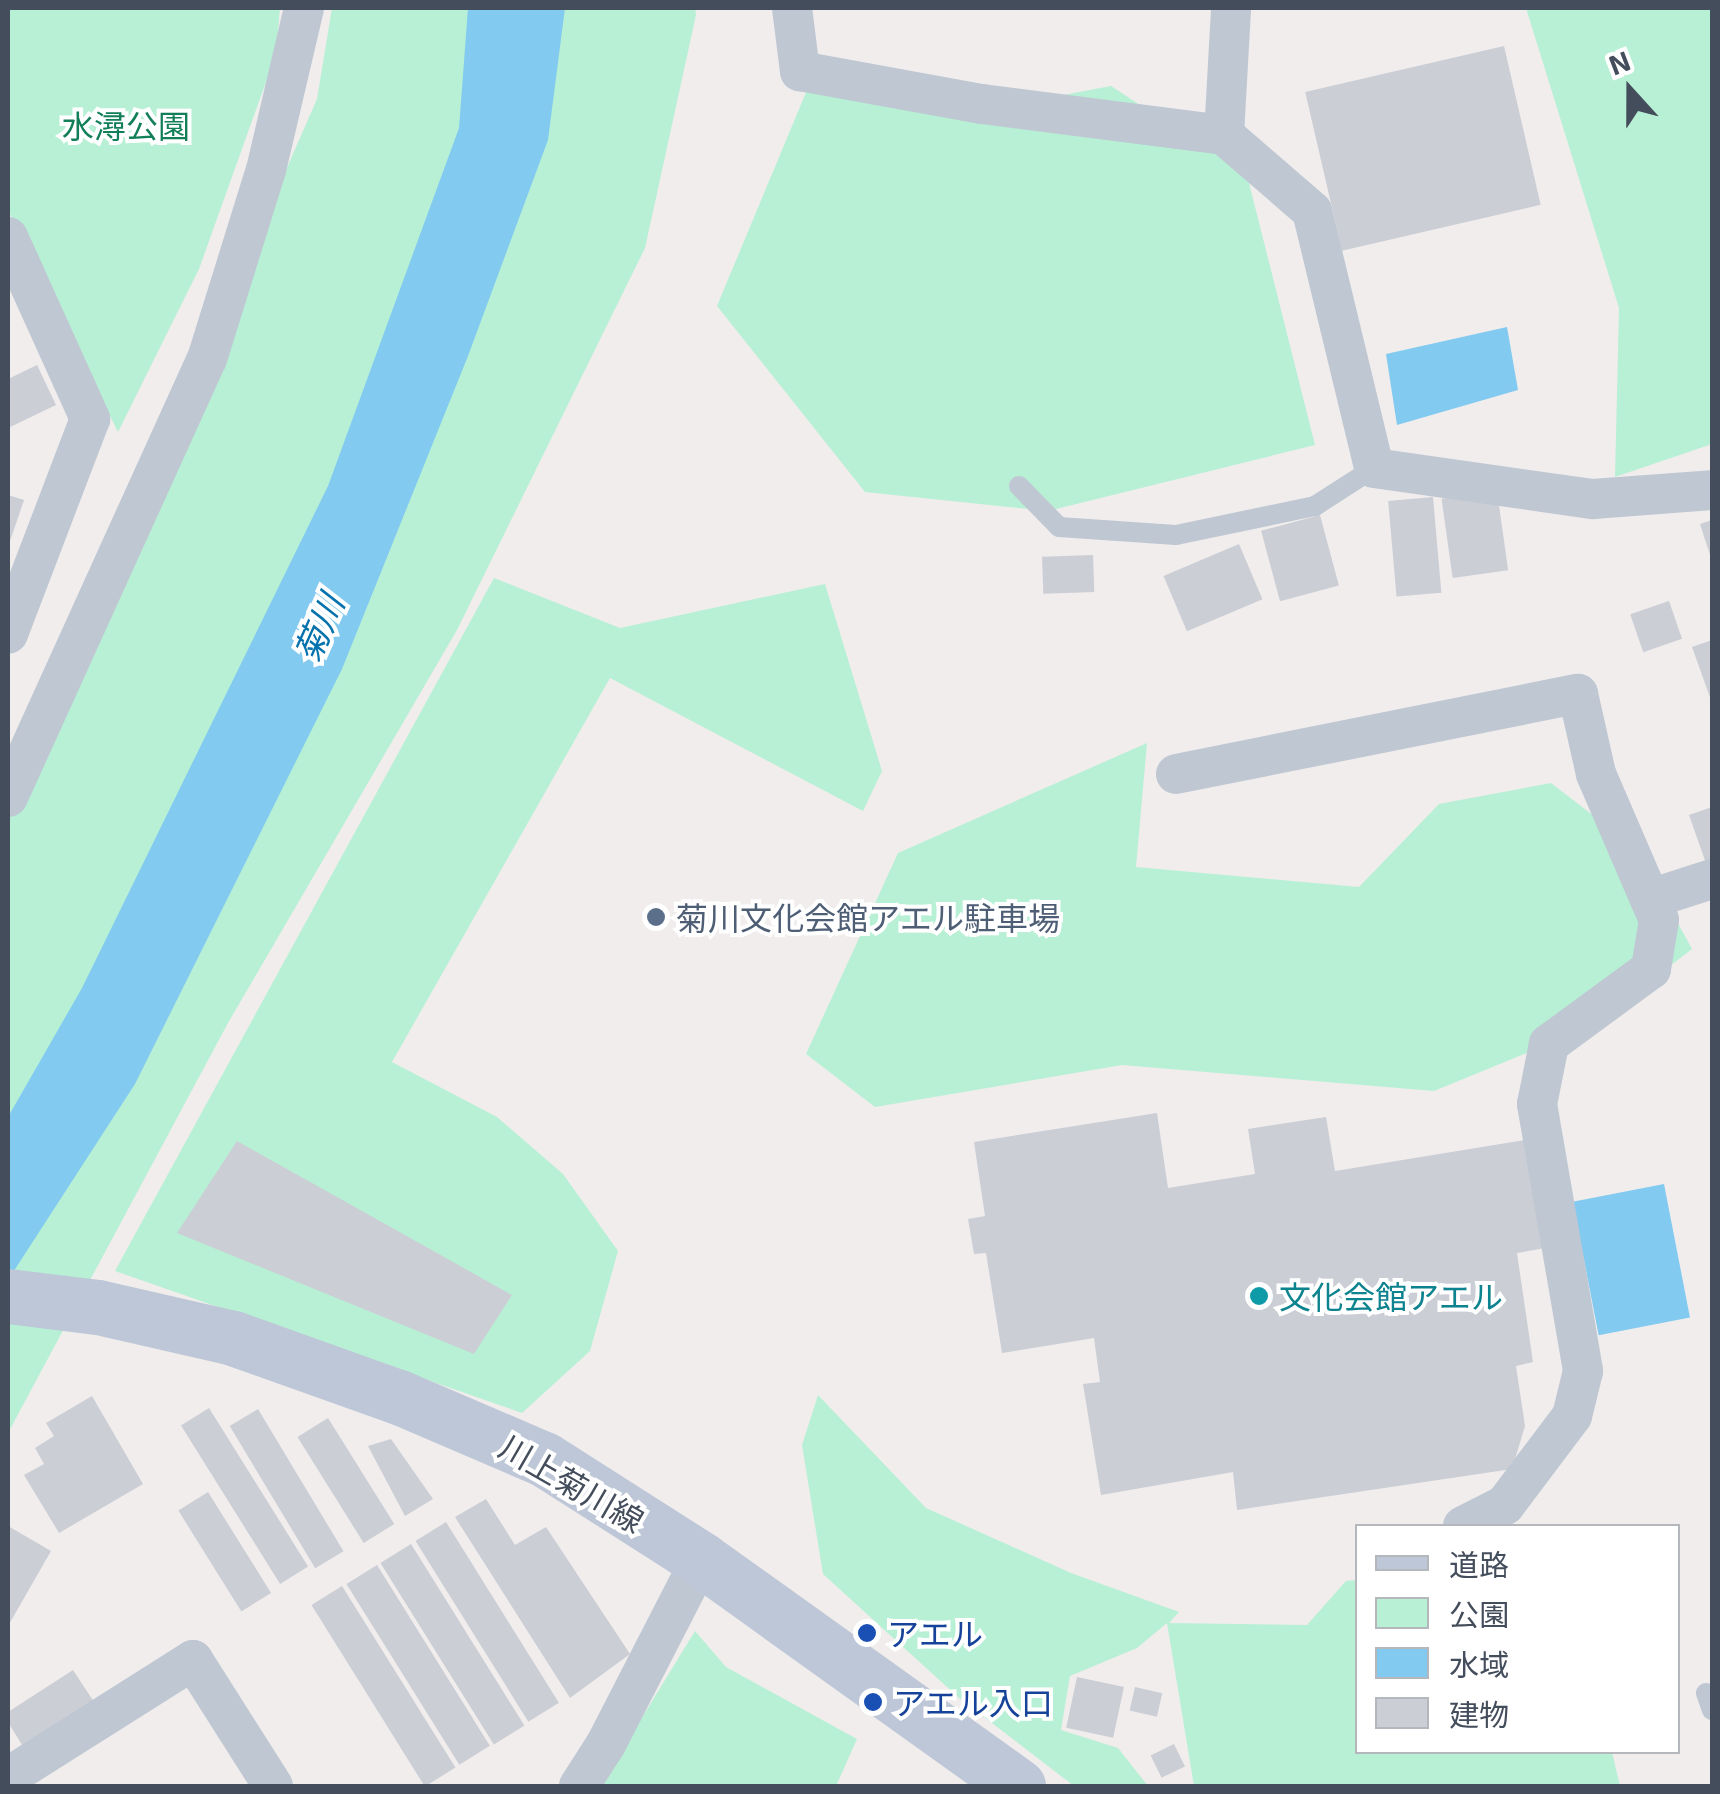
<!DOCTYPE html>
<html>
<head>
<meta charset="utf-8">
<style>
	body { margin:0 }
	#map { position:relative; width:1720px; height:1794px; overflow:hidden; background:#f0edec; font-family:"Exo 2","Noto Sans JP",sans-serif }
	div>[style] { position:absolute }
	.green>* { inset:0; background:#b8f0d5 }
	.water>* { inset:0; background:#82caf0; transform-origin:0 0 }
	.building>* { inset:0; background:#cbced5; transform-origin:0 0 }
	.lane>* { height:20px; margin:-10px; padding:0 10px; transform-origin:10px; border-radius:10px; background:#bfc7d3 }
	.street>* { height:40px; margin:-20px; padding:0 20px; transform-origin:20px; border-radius:20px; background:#bfc7d3 }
	.secondary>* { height:55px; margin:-27.5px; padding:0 27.5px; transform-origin:27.5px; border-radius:27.5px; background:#bec7d7 }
	.dots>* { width:28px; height:28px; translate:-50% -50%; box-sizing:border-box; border:5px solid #fff; border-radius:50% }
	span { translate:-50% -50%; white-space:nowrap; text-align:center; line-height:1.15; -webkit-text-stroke:8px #fff; paint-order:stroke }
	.park-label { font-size:32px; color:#127f58 }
	.service-label { font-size:32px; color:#4e5e75 }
	.left { translate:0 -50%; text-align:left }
	.culture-label { font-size:32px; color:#0d838f }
	.street-label { font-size:32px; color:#444d5b }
	.transit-label { font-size:32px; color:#164399 }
	.water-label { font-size:35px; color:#0572ad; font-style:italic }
	.frame { position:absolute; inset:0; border:10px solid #444d5b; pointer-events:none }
	.legend { position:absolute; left:1355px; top:1524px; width:325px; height:230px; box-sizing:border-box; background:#fff; border:2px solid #b4b8bd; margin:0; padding:12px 18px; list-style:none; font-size:30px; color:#444d5b }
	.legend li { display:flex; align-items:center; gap:20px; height:50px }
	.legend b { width:50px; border:2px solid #b4b8bd }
	.north { position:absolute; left:1580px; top:40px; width:100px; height:100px; -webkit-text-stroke:8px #fff; paint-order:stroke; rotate:339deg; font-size:28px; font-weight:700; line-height:40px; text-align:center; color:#444d5b }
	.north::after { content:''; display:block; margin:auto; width:35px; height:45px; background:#444d5b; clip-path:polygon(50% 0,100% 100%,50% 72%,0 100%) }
</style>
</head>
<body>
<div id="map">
	<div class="green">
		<i style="clip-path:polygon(8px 8px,280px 8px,276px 54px,199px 269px,118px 432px,8px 210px)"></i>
		<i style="clip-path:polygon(332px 8px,695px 8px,696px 15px,645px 248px,457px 630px,228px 1023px,8px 1433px,8px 805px,317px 99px)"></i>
		<i style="clip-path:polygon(1526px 8px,1712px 8px,1712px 444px,1615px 477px,1619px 308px)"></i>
		<i style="clip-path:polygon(1111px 86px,1189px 137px,1243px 159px,1315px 445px,1048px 511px,865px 492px,717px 306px,807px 90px,1006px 106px)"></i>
		<i style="clip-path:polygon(494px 578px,620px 628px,825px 584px,882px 771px,863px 811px,610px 678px,392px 1062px,497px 1117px,563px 1174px,618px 1251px,590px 1351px,522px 1413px,115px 1271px)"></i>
		<i style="clip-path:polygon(1147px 743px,1136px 867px,1359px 887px,1439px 804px,1551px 783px,1638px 850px,1692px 949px,1592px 1026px,1434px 1091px,1122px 1065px,875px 1107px,806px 1054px,898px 853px)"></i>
		<i style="clip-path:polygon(818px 1395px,926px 1508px,1071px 1573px,1179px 1612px,1169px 1623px,1307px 1625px,1346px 1581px,1357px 1580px,1358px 1752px,1612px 1752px,1620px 1786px,1194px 1786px,1167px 1623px,1137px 1648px,1070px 1676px,1061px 1730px,1118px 1748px,1148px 1786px,1074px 1786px,958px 1697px,823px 1574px,802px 1445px)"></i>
		<i style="clip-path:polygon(695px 1631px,726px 1667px,857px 1739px,836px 1786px,600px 1786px)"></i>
	</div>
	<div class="water">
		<i style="clip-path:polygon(468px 8px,565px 8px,548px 140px,468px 356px,342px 669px,135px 1084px,8px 1280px,8px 1117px,82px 988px,328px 486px,459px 128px)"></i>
		<i style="clip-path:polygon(1507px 327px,1518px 390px,1397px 425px,1386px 354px)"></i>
		<i style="left:1664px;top:1184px;width:136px;height:93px;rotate:79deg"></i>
	</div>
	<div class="building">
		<i style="left:1504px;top:46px;width:163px;height:204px;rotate:77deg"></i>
		<i style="clip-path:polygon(37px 365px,56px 405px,8px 428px,8px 379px)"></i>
		<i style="left:1497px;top:491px;width:80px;height:56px;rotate:82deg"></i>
		<i style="clip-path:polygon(8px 495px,24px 500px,8px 547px)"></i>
		<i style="left:1433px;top:497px;width:96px;height:45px;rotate:85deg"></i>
		<i style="left:1320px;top:515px;width:73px;height:61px;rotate:75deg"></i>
		<i style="clip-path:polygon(1712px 520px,1712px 561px,1700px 524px)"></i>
		<i style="left:1239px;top:544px;width:60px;height:82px;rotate:67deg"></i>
		<i style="left:1093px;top:555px;width:37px;height:51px;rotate:88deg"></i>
		<i style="left:1669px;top:601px;width:40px;height:41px;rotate:71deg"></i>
		<i style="clip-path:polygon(1712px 640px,1712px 703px,1692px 647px)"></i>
		<i style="clip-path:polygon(1712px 807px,1712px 868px,1708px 869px,1689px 815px)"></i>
		<i style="clip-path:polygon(1157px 1113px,1168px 1188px,1255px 1174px,1248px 1129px,1326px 1117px,1335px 1171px,1525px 1140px,1557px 1246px,1517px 1253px,1533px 1362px,1516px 1366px,1525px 1426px,1512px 1469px,1237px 1510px,1233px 1472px,1101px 1495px,1083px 1384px,1100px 1382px,1094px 1338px,1002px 1353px,986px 1253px,974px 1254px,968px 1219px,985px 1216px,974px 1142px)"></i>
		<i style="clip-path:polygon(237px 1141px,512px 1295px,474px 1354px,177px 1233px)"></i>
		<i style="clip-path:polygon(92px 1396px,143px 1484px,59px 1533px,24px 1475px,44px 1464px,35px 1448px,54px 1436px,46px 1423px)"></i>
		<i style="left:209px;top:1408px;width:187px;height:33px;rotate:58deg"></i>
		<i style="left:258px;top:1409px;width:166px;height:33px;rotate:59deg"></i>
		<i style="left:328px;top:1418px;width:125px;height:36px;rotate:58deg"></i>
		<i style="clip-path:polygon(391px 1439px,433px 1499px,405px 1516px,368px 1446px)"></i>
		<i style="left:208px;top:1492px;width:119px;height:35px;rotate:58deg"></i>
		<i style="clip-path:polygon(486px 1499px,515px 1545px,546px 1527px,630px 1654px,570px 1698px,455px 1517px)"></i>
		<i style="left:446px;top:1522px;width:213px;height:36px;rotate:58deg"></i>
		<i style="clip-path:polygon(8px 1526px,51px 1551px,8px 1626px)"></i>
		<i style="left:411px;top:1544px;width:214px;height:36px;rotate:58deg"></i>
		<i style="left:377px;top:1565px;width:213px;height:36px;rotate:58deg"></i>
		<i style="left:342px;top:1586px;width:214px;height:36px;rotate:58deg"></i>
		<i style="clip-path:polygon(73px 1670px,98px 1708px,27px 1753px,8px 1722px,8px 1712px)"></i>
		<i style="left:1077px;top:1677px;width:48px;height:52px;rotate:12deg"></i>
		<i style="left:1135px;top:1687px;width:28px;height:24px;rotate:13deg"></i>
		<i style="left:1174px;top:1744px;width:25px;height:26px;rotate:64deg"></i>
	</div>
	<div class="lane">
		<i style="left:1019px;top:486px;width:57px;rotate:45.7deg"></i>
		<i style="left:1059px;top:527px;width:117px;rotate:3.9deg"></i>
		<i style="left:1176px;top:535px;width:142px;rotate:-11.8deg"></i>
		<i style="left:1315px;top:506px;width:70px;rotate:-32.8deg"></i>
		<i style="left:1706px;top:1693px;width:18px;rotate:71deg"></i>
	</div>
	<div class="street">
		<i style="left:792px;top:8px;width:64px;rotate:82.8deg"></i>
		<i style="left:800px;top:71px;width:185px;rotate:10.3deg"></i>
		<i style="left:982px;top:104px;width:244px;rotate:7.3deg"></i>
		<i style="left:1224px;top:135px;width:116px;rotate:40.8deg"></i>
		<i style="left:1312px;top:211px;width:264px;rotate:76.4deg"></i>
		<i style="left:1374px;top:468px;width:221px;rotate:8.1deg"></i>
		<i style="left:1593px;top:499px;width:119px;rotate:-4.3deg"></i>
		<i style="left:1224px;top:135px;width:127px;rotate:-86.8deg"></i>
		<i style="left:8px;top:237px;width:200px;rotate:65.7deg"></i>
		<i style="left:90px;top:419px;width:230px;rotate:110.9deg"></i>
		<i style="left:1176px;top:774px;width:410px;rotate:-11.3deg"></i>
		<i style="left:1578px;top:694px;width:82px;rotate:77.3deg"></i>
		<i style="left:1596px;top:774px;width:159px;rotate:66.7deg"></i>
		<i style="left:1659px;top:920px;width:50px;rotate:99.3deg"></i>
		<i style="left:1651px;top:969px;width:127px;rotate:143.7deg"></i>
		<i style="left:1549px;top:1044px;width:61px;rotate:101.3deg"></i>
		<i style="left:1537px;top:1104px;width:271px;rotate:80.2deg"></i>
		<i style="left:1583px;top:1371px;width:46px;rotate:103.7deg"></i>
		<i style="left:1572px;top:1416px;width:111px;rotate:127deg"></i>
		<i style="left:1505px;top:1505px;width:47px;rotate:153.4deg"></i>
		<i style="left:8px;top:797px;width:481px;rotate:-65.6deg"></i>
		<i style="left:207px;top:359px;width:198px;rotate:-72.7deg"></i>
		<i style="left:266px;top:170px;width:166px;rotate:-76.8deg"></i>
		<i style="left:1650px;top:899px;width:65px;rotate:-17.9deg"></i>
		<i style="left:8px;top:1777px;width:219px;rotate:-32.3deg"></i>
		<i style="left:193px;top:1660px;width:149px;rotate:57.6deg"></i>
		<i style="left:579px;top:1786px;width:50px;rotate:-57.3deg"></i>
		<i style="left:606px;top:1744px;width:208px;rotate:-62.8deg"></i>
	</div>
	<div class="secondary">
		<i style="left:8px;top:1296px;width:91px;rotate:7deg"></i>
		<i style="left:98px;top:1307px;width:139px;rotate:12.9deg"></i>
		<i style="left:233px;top:1338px;width:176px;rotate:19.6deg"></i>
		<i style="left:399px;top:1397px;width:158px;rotate:23.2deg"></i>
		<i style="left:544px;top:1459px;width:186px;rotate:32.5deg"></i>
		<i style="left:701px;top:1559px;width:390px;rotate:35.6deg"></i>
	</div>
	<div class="dots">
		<i style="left:656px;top:917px;background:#5c6f8a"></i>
		<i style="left:1259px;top:1296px;background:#0f9aa8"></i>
		<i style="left:867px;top:1633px;background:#1a4fb4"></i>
		<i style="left:873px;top:1702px;background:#1a4fb4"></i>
	</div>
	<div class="park-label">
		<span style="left:126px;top:125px">水潯公園</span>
	</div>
	<div class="service-label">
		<span class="left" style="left:676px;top:917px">菊川文化会館アエル駐車場</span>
	</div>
	<div class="culture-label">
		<span class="left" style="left:1279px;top:1296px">文化会館アエル</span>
	</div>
	<div class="street-label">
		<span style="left:572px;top:1483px;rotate:30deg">川上菊川線</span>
	</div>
	<div class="transit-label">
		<span class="left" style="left:887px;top:1633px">アエル</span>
		<span class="left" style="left:893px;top:1702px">アエル入口</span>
	</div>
	<div class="water-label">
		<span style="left:318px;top:628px;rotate:-66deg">菊川</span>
	</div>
	<div class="frame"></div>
	<ul class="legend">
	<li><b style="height:12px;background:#bec7d7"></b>道路</li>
	<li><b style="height:28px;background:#b8f0d5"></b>公園</li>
	<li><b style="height:28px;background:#82caf0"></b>水域</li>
	<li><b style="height:28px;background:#cbced5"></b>建物</li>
	</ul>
	<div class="north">N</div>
</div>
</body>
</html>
